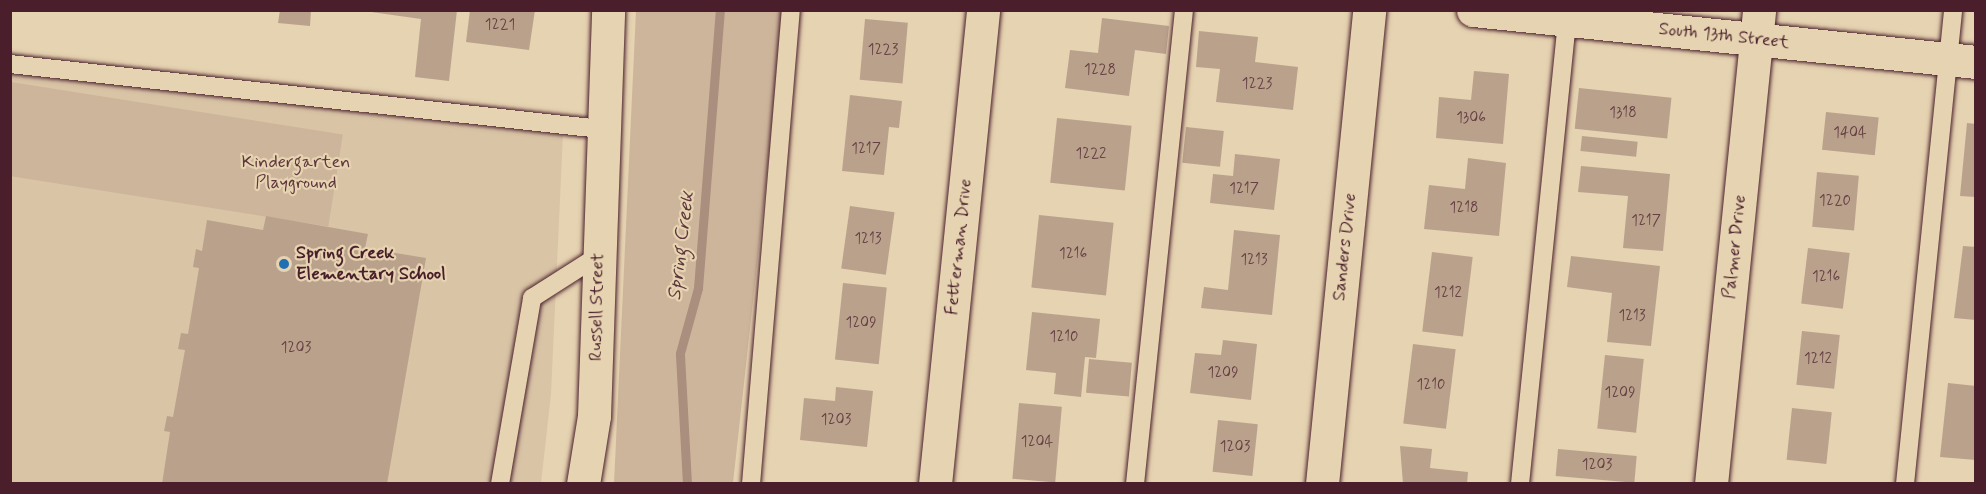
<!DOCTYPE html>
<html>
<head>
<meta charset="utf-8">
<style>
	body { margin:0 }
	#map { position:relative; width:1986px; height:494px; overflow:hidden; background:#e6d3b1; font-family:Mynerve,sans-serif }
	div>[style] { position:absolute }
	.built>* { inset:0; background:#d9c4a6 }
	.green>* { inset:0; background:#cdb59b; transform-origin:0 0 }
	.stream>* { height:9px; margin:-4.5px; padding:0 4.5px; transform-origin:4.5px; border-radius:4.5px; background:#aa8e7e }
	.building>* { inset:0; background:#baa18c; transform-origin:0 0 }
	.roads { filter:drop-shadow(0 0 2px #4a1f2b) drop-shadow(0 0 2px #4a1f2b) }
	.service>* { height:18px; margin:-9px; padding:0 9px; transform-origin:9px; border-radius:9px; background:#e6d3b1 }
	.minor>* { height:33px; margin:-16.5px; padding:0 16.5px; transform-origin:16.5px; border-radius:16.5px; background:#e6d3b1 }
	.secondary>* { height:33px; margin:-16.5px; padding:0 16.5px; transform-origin:16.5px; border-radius:16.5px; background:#e6d3b1 }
	.dots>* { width:16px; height:16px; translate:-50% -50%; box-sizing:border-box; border:3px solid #e6d3b1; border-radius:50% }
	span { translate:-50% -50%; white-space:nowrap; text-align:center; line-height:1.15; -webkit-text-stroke:4.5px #e6d3b1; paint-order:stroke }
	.number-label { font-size:15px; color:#664043 }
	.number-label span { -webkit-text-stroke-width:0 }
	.street-label { font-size:18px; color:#4a1f2b }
	.park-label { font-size:18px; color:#5e363c }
	.poi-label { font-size:18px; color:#4a1f2b; font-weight:700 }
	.left { translate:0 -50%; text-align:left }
	.water-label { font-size:20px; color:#5d353c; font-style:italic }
	.frame { position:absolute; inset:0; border:12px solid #4a1f2b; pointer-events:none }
</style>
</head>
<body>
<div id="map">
	<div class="built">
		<i style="clip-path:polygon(11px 65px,563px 134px,551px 394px,541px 483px,11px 484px)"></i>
	</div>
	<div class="green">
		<i style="clip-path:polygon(636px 11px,785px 11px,733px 483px,614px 484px)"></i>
		<i style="left:11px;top:82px;width:336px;height:93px;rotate:9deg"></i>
	</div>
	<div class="stream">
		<i style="left:687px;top:484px;width:131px;rotate:-93.1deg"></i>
		<i style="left:680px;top:353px;width:67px;rotate:-74.5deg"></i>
		<i style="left:698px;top:288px;width:279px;rotate:-85.5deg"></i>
	</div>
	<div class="building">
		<i style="clip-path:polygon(280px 10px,311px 10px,310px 26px,278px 23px)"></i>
		<i style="clip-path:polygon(357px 10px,457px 10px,449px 81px,415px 77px,421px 19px)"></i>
		<i style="clip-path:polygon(470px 10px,535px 10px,529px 50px,466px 42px)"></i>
		<i style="clip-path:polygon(1102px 18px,1169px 26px,1166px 54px,1135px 50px,1129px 96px,1065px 88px,1070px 50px,1098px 53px)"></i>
		<i style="left:865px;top:19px;width:43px;height:61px;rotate:5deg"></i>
		<i style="clip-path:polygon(1199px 31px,1258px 37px,1255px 62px,1298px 67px,1293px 110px,1216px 102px,1220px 69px,1196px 67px)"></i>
		<i style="clip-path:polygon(1474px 71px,1509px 74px,1503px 144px,1436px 138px,1439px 97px,1471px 100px)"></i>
		<i style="left:1579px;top:88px;width:93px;height:41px;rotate:6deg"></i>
		<i style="clip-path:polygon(850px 95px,902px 101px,899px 128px,889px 127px,884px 175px,842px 171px)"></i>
		<i style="left:1826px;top:112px;width:53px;height:38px;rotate:6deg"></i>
		<i style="left:1057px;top:118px;width:75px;height:65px;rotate:6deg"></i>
		<i style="clip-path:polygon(1967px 123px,1976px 124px,1976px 197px,1960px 196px)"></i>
		<i style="left:1186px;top:127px;width:38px;height:36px;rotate:6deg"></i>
		<i style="left:1582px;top:136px;width:56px;height:15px;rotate:6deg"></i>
		<i style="clip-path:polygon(1235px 154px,1280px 159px,1274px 210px,1210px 203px,1213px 174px,1233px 176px)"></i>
		<i style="clip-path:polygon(1468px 158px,1506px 163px,1499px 236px,1424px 229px,1429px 185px,1465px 189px)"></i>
		<i style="clip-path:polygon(1581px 166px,1670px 174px,1663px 251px,1623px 248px,1628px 196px,1578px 192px)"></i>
		<i style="left:1817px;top:172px;width:42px;height:55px;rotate:5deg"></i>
		<i style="left:850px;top:206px;width:45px;height:63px;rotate:8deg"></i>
		<i style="left:1039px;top:215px;width:75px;height:73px;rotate:6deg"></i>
		<i style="clip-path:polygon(266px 216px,368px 234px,365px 248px,426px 258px,387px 484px,162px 484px,170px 432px,164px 431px,167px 416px,173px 417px,185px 350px,178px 349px,181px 333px,188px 334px,199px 268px,193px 267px,196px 249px,202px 251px,207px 220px,263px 230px)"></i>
		<i style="clip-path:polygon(1234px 230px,1280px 235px,1272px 315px,1201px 308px,1204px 287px,1228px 290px)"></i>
		<i style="clip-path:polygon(1963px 246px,1976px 247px,1976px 320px,1954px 318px)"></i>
		<i style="left:1808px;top:248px;width:42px;height:56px;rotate:7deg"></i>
		<i style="left:1432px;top:252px;width:41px;height:80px;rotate:7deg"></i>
		<i style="clip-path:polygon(1571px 256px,1660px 266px,1651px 346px,1607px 342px,1612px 293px,1567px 287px)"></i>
		<i style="left:843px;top:283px;width:44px;height:77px;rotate:6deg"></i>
		<i style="clip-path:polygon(1032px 312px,1100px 319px,1096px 358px,1085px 357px,1081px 397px,1054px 394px,1056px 373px,1026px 370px)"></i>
		<i style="left:1802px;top:331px;width:38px;height:54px;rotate:6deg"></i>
		<i style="clip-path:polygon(1223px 340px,1257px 344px,1251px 400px,1190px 393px,1195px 353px,1221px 355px)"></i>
		<i style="left:1413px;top:344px;width:43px;height:80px;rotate:7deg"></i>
		<i style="left:1605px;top:355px;width:39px;height:74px;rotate:6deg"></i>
		<i style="left:1089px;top:359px;width:43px;height:34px;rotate:5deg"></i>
		<i style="clip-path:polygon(1948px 383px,1976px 386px,1976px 460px,1940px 457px)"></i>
		<i style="clip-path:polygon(836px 387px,873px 391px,867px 447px,800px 440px,804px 398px,835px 401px)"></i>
		<i style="left:1019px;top:403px;width:43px;height:76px;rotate:5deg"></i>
		<i style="left:1792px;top:408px;width:40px;height:52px;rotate:6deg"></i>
		<i style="left:1218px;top:420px;width:40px;height:52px;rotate:6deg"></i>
		<i style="clip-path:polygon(1400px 446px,1432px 449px,1430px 468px,1468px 472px,1467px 484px,1403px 484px)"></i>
		<i style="left:1558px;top:449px;width:79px;height:27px;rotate:5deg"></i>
	</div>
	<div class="roads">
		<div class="service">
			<i style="left:10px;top:64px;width:595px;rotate:6.28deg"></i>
			<i style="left:500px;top:484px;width:189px;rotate:-80.2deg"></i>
			<i style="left:532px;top:298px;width:78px;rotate:-32.5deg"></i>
			<i style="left:751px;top:484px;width:476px;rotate:-85.2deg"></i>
			<i style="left:1135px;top:484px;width:477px;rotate:-84.1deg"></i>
			<i style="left:1520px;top:484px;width:474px;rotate:-84.2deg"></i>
			<i style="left:1905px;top:484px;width:476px;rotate:-84.2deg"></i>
		</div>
		<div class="minor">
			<i style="left:1473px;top:10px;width:506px;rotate:5.9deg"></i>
			<i style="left:935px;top:484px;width:476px;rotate:-84.2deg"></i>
			<i style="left:1322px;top:484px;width:476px;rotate:-84.3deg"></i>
			<i style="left:1711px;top:484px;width:476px;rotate:-84.2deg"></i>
		</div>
		<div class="secondary">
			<i style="left:583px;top:484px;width:69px;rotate:-80.8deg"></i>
			<i style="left:594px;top:416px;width:406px;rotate:-88deg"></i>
		</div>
	</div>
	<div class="dots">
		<i style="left:284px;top:264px;background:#1f6fb2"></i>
	</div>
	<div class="number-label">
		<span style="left:500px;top:26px">1221</span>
		<span style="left:883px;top:51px">1223</span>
		<span style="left:1100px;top:71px">1228</span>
		<span style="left:1257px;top:85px">1223</span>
		<span style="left:1623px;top:114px">1318</span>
		<span style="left:1471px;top:119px">1306</span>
		<span style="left:1850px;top:134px">1404</span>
		<span style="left:866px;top:150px">1217</span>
		<span style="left:1091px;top:155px">1222</span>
		<span style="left:1244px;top:190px">1217</span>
		<span style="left:1835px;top:202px">1220</span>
		<span style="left:1464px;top:209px">1218</span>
		<span style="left:1646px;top:222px">1217</span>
		<span style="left:868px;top:240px">1213</span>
		<span style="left:1073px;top:255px">1216</span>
		<span style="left:1254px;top:261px">1213</span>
		<span style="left:1826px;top:278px">1216</span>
		<span style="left:1448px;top:294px">1212</span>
		<span style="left:1632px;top:317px">1213</span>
		<span style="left:861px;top:324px">1209</span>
		<span style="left:1064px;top:338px">1210</span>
		<span style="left:296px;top:349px">1203</span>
		<span style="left:1818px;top:360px">1212</span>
		<span style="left:1223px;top:374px">1209</span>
		<span style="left:1431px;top:386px">1210</span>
		<span style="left:1620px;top:394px">1209</span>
		<span style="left:836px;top:421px">1203</span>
		<span style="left:1037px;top:443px">1204</span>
		<span style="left:1235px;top:448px">1203</span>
		<span style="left:1597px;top:466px">1203</span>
	</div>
	<div class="street-label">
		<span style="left:1724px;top:36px;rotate:6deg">South 13th Street</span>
		<span style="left:959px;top:247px;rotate:-84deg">Fetterman Drive</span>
		<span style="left:1345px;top:247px;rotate:-84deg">Sanders Drive</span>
		<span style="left:1735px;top:247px;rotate:-84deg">Palmer Drive</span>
		<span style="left:597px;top:307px;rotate:-89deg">Russell Street</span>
	</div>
	<div class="park-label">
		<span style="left:296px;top:173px">Kindergarten<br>Playground</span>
	</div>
	<div class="poi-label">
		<span class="left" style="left:296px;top:264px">Spring Creek<br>Elementary School</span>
	</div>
	<div class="water-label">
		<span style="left:681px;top:246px;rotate:-83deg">Spring Creek</span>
	</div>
	<div class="frame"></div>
</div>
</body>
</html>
